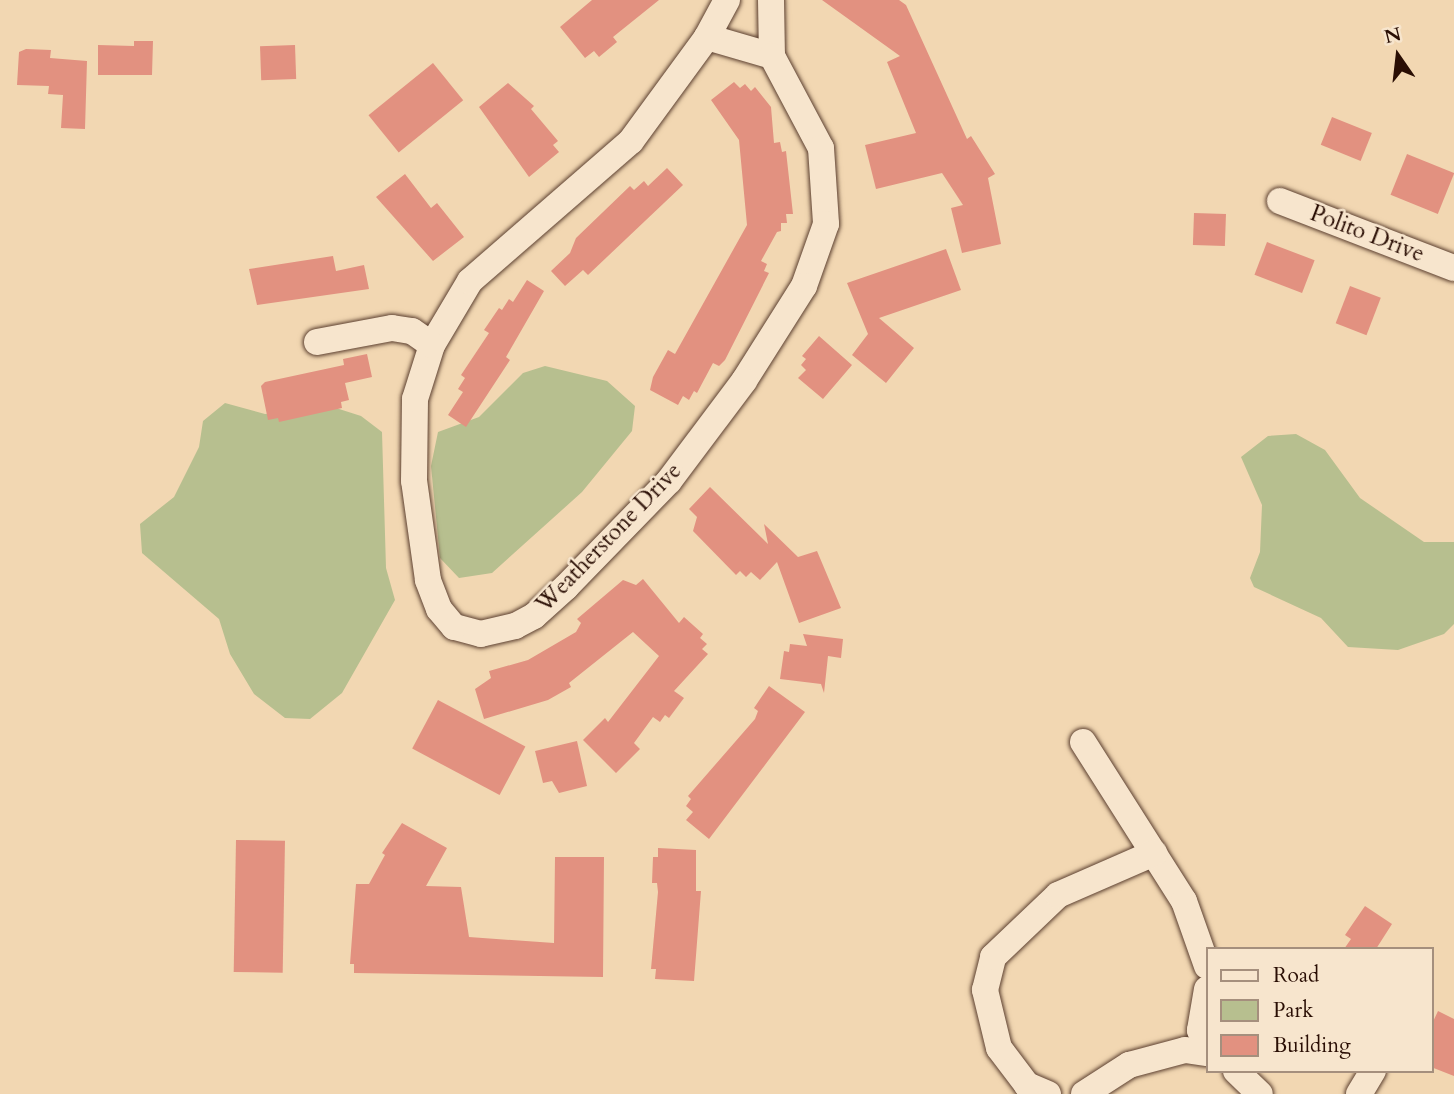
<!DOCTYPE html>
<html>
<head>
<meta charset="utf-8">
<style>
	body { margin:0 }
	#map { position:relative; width:1454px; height:1094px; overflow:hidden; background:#f2d7b2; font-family:Cardo,serif }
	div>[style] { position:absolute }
	.green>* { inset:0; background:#b7bf8f }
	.building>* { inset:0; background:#e29180; transform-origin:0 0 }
	.roads { filter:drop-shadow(0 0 2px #5c4030) drop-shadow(0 0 2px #5c4030) }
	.minor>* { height:26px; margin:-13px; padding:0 13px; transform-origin:13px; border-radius:13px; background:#f7e5cd }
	span { translate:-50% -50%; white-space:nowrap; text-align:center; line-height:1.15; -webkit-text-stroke:5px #f7e5cd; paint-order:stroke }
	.street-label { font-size:23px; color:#2a0e04 }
	.legend { position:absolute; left:1206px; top:947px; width:228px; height:126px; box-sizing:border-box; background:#f7e5cd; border:2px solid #a58f7d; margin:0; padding:9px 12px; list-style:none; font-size:21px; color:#2a0e04 }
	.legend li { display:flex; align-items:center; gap:14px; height:35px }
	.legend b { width:35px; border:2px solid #a58f7d }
	.north { position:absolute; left:1363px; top:21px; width:70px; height:70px; -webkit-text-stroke:5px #f7e5cd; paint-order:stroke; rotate:346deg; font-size:19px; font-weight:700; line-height:28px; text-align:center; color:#2a0e04 }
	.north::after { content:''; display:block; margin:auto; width:24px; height:32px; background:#2a0e04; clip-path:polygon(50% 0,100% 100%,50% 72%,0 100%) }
</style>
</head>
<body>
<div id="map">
	<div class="green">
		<i style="clip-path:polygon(545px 366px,607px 381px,635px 406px,632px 431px,582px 492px,492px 573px,459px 578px,440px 558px,431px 466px,438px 432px,479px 417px,523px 373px)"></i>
		<i style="clip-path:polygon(225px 403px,265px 414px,336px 408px,361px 416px,382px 432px,386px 568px,395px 600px,342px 693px,310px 719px,285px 718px,254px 694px,230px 654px,219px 619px,142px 553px,140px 524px,174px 497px,199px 447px,203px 421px)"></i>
		<i style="clip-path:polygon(1296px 434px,1325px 450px,1360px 498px,1424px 542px,1454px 542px,1454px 624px,1444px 634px,1398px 650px,1348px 647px,1321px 618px,1254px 587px,1250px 578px,1260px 552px,1262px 505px,1241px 457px,1268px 436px)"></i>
	</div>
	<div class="building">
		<i style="clip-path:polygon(592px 0,659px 0,613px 37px,617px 42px,599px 57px,594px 51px,585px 58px,560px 27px)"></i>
		<i style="clip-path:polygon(822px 0,899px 0,906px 5px,967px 139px,971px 136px,995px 174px,988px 178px,1001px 244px,962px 253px,951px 208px,963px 205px,942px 173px,876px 189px,865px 145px,916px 133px,887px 62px,900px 56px)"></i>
		<i style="clip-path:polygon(134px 41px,153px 41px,152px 75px,98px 75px,98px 45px,134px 46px)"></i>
		<i style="left:295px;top:45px;width:34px;height:35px;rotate:88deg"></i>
		<i style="clip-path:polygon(26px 49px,51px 50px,50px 58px,87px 61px,85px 129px,61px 128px,63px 95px,48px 94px,49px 86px,17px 85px,19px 52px)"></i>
		<i style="left:433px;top:63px;width:48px;height:83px;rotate:51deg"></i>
		<i style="clip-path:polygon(734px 82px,740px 88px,745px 84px,751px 91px,755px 87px,771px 107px,774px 143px,780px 142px,782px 152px,786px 151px,793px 214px,786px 214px,787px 223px,781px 223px,781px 231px,777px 232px,761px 261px,767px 264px,764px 271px,769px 273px,725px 360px,719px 366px,713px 363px,697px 393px,694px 391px,689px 400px,683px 396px,678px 405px,650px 390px,653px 377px,668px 350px,675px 354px,747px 225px,739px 140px,711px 100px)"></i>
		<i style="clip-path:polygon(508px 83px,534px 106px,531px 109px,558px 141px,553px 145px,559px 152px,529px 177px,479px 107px)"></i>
		<i style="left:1332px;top:117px;width:43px;height:30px;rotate:22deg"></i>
		<i style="left:1407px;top:154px;width:51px;height:44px;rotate:22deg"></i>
		<i style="clip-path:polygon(667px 168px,683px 185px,588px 275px,583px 270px,565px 286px,551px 271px,570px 253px,576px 238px,630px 186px,634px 190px,644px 181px,648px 186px)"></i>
		<i style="clip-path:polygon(405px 174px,431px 208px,437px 203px,464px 237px,433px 261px,376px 197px)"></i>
		<i style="left:1194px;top:213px;width:32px;height:32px;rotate:2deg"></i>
		<i style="left:1267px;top:242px;width:51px;height:35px;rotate:21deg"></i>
		<i style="clip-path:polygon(946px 249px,961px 290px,879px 318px,914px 348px,886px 383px,852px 355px,868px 334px,847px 283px)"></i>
		<i style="clip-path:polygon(333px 256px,336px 271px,364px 265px,369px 289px,257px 305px,249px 269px)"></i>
		<i style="clip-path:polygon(527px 280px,544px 291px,506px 357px,510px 360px,466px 427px,448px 415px,463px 392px,458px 389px,465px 378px,461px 375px,489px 333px,484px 330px,499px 308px,502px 310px,509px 299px,513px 302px)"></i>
		<i style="left:1350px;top:286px;width:33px;height:40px;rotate:21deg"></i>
		<i style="clip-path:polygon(819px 336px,852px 365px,823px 399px,798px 378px,806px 370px,801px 365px,806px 359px,802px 356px)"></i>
		<i style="clip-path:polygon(367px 354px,372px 377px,345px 383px,349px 400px,341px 402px,342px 408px,279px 422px,278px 418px,268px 420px,261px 386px,265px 382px,344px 365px,343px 359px)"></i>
		<i style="clip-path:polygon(710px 487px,768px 544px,764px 524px,798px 557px,817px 551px,841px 608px,799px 623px,777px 562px,760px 580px,751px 572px,746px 577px,740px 571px,736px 575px,693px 531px,697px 517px,689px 509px)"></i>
		<i style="clip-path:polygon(643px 579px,679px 623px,684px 617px,703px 634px,700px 638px,707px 644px,702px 649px,708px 654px,674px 691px,684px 698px,669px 718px,665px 715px,660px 722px,653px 717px,634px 743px,640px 749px,616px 773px,583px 740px,605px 718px,608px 722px,659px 656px,633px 632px,569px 683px,571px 687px,548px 700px,484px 719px,475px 689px,491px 678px,489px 671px,528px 660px,576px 632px,581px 623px,577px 619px,623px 580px,636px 585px)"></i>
		<i style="clip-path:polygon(803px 634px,843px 639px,841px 658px,828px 656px,824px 693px,821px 684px,780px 679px,784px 651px,789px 652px,790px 644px,807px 646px)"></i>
		<i style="clip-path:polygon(769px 686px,805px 712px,709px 839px,686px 820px,693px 812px,686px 806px,691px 799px,688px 796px,755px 719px,758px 711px,754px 708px)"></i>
		<i style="left:438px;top:700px;width:99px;height:55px;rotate:28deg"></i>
		<i style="clip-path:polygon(577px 741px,587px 786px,559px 793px,552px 781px,543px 783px,535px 751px)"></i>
		<i style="clip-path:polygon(402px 823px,447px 848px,426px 886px,461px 887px,469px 937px,554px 943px,555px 857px,604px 857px,603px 977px,354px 973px,354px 964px,350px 964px,356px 884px,369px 884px,385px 855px,382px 853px)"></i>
		<i style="left:236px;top:840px;width:49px;height:132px;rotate:1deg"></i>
		<i style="clip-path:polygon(658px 848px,696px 850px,696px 891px,701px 891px,694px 981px,655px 979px,656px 969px,651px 969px,658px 892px,657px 883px,652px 883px,653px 857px,658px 857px)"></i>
		<i style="clip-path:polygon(1365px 906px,1392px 924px,1376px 949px,1344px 949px,1351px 939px,1345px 935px)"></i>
		<i style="clip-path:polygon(1438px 1011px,1454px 1019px,1454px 1076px,1431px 1067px,1431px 1026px)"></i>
	</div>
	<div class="roads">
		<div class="minor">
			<i style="left:771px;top:0;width:56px;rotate:89deg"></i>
			<i style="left:707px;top:37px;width:68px;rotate:16.3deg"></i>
			<i style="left:772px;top:56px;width:104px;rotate:62deg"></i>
			<i style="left:821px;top:148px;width:76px;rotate:86.2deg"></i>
			<i style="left:826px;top:224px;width:66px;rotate:109.5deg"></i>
			<i style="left:804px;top:286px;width:112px;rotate:122.3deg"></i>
			<i style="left:744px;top:381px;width:125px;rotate:126.9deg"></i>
			<i style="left:669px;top:481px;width:148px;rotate:134.2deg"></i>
			<i style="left:566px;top:587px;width:43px;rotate:137.8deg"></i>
			<i style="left:534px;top:616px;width:21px;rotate:152deg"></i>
			<i style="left:515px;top:626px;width:35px;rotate:167deg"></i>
			<i style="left:481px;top:634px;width:28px;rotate:-165deg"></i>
			<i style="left:454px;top:627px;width:23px;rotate:-130deg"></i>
			<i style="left:439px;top:609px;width:31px;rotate:-111deg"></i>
			<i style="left:428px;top:580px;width:100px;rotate:-98deg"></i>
			<i style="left:414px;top:481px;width:82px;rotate:-89.3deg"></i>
			<i style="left:415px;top:399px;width:57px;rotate:-72.5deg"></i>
			<i style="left:432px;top:345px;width:74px;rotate:-59.3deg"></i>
			<i style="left:470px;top:281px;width:213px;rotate:-41deg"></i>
			<i style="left:631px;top:141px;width:129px;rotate:-53.8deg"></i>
			<i style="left:707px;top:37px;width:42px;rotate:-61.6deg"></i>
			<i style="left:1280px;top:201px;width:186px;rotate:21.1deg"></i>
			<i style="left:317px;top:342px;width:76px;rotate:-10.6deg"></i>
			<i style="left:392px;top:328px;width:20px;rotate:9deg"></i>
			<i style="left:412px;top:331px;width:24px;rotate:35deg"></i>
			<i style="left:1083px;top:742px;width:188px;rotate:57.6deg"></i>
			<i style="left:1184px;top:901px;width:69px;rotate:70.5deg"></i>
			<i style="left:1207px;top:989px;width:42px;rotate:99.7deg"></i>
			<i style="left:1200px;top:1030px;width:11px;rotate:49deg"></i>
			<i style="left:1236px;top:1071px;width:33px;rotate:44deg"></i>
			<i style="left:1048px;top:1094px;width:23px;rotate:-157deg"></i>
			<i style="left:1027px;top:1085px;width:46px;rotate:-127.1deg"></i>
			<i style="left:999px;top:1048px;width:60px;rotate:-103.6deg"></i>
			<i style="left:985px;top:990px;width:34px;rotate:-76deg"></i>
			<i style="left:993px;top:957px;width:90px;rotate:-43.6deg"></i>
			<i style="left:1058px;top:895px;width:105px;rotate:-23.6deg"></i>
			<i style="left:1084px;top:1094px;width:54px;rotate:-32.8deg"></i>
			<i style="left:1129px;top:1065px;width:58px;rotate:-15deg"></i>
			<i style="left:1185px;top:1050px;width:22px;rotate:8deg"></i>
			<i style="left:1359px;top:1094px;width:27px;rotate:-59deg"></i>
		</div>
	</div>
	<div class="street-label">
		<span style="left:1367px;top:234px;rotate:21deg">Polito Drive</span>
		<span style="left:609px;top:538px;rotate:-46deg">Weatherstone Drive</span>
	</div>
	<ul class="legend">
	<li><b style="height:9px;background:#f7e5cd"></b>Road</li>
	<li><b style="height:19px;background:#b7bf8f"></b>Park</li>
	<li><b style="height:19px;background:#e29180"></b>Building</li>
	</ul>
	<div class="north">N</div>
</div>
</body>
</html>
